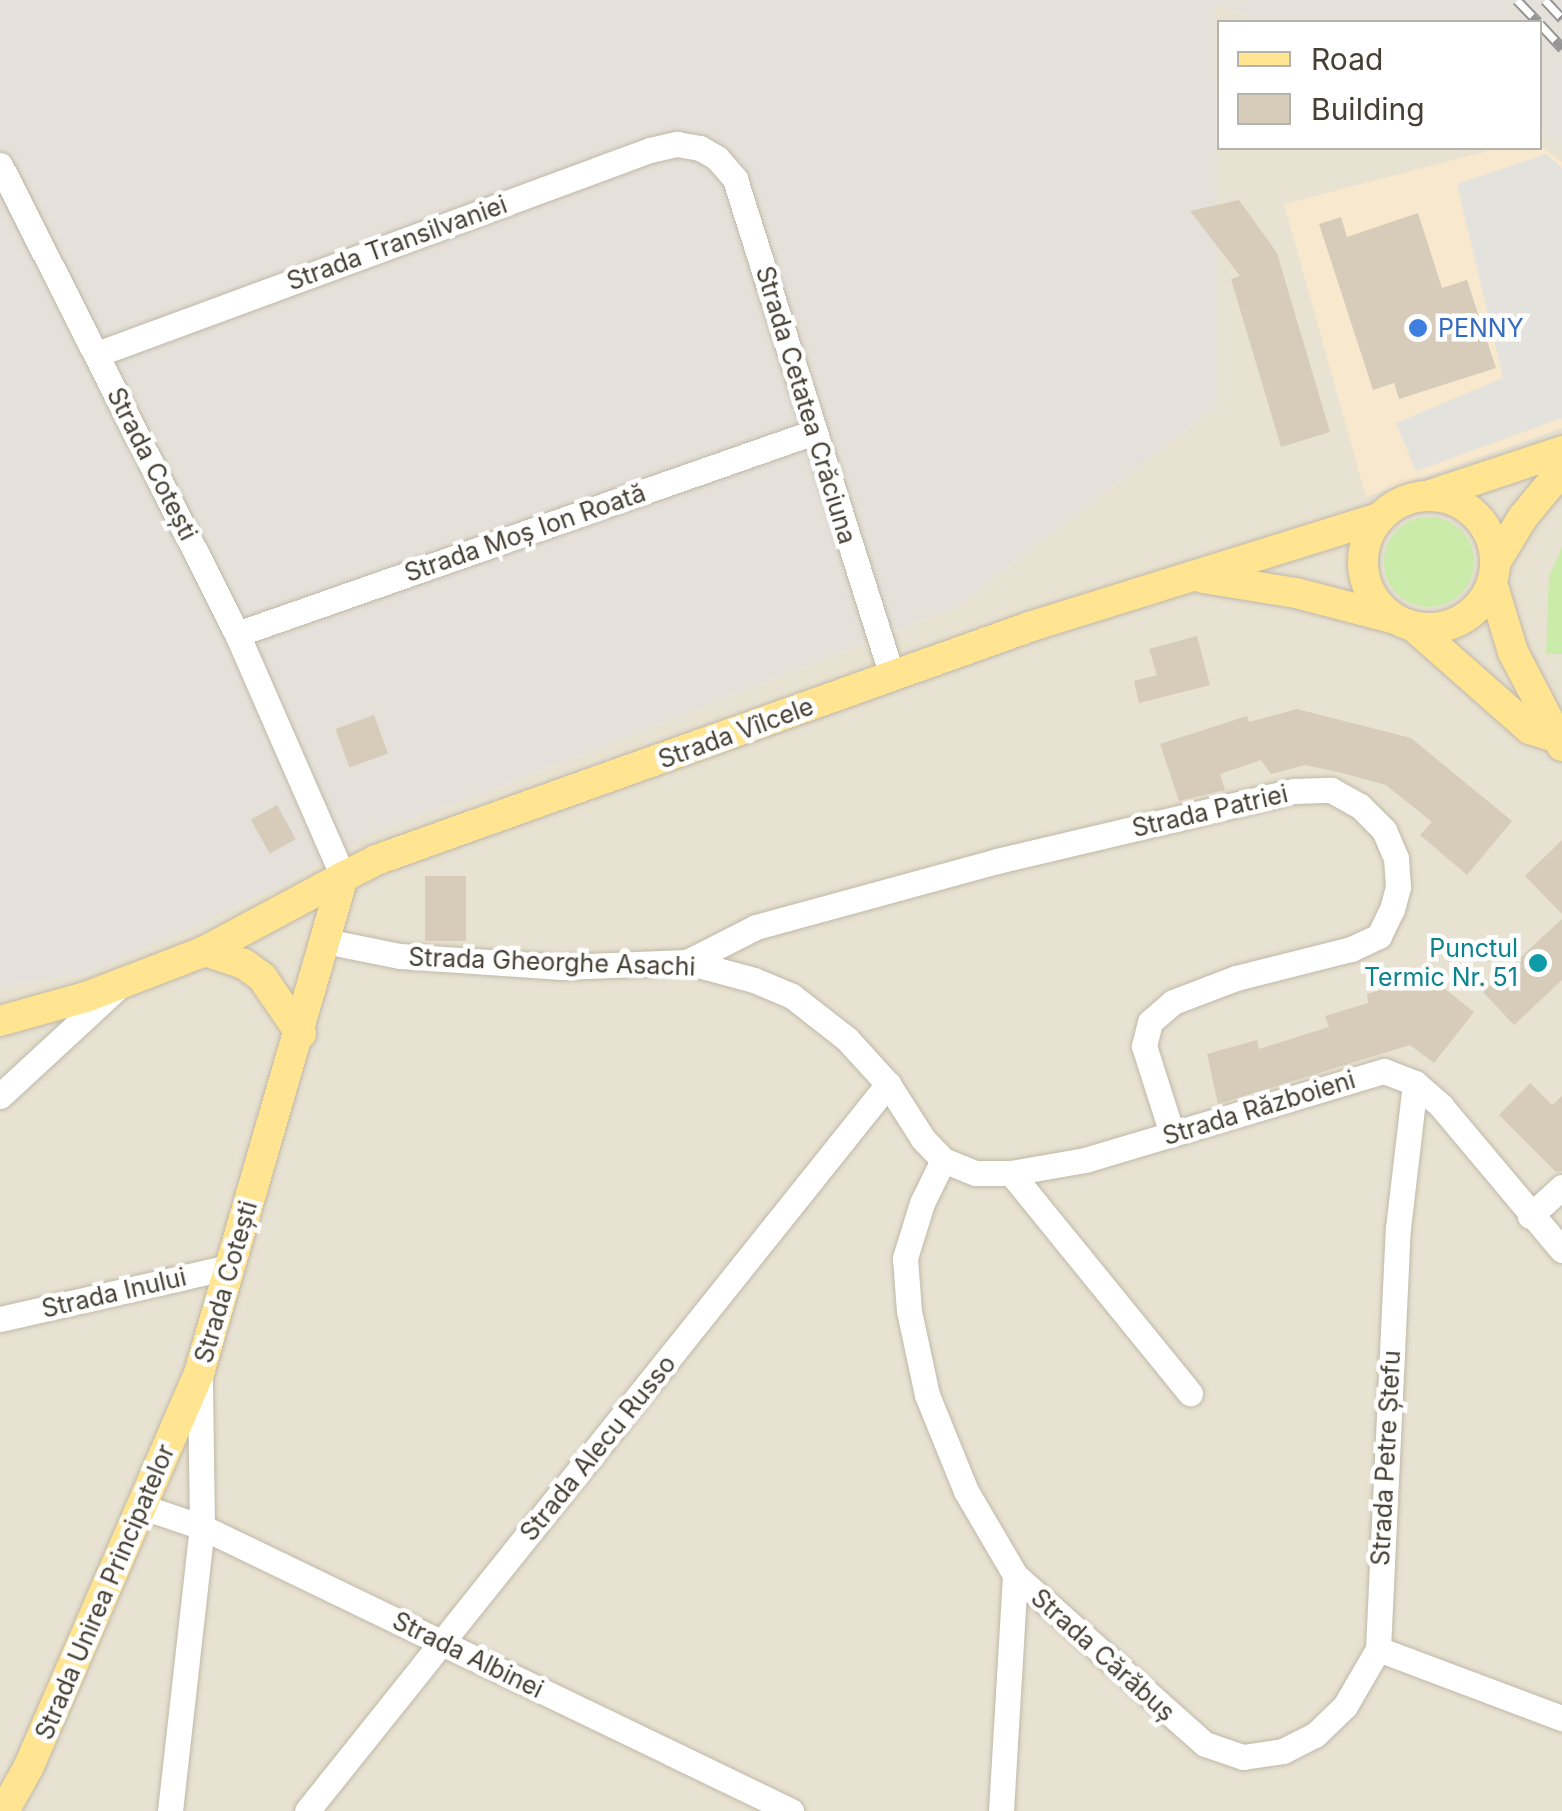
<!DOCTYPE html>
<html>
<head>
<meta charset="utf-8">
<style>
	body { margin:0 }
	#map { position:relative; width:1562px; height:1811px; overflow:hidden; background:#f4f0e5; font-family:Inter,sans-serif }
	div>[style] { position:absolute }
	.residential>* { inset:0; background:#e8e2d2 }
	.commercial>* { inset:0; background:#f7e8ce }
	.industrial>* { inset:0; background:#e5e1da }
	.green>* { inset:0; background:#cbebaa }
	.round { border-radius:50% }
	.parking>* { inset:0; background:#e4e2dd }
	.building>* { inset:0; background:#d6ccb9; transform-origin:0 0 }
	.roads { filter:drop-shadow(0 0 2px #c0b8a7) drop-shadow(0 0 2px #c0b8a7) }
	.minor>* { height:25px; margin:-12.5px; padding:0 12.5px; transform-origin:12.5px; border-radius:12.5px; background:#fff }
	.major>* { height:30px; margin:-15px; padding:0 15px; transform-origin:15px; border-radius:15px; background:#ffe592 }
	.major>.ring { margin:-15px; padding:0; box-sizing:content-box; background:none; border:30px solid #ffe592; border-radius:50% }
	.rail>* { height:11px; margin-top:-5.5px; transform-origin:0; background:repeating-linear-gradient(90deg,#fff 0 22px,#959595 0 44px); box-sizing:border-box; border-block:2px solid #959595 }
	.dots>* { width:28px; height:28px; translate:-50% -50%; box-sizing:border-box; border:5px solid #fff; border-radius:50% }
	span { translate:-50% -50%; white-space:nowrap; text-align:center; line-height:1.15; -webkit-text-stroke:9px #fff; paint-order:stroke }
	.street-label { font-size:25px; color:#464034 }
	.shop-label { font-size:25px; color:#366cbe }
	.left { translate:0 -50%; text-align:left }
	.culture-label { font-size:25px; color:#0d838f }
	.right { translate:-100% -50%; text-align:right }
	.legend { position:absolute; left:1217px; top:20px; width:325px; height:130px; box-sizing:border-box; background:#fff; border:2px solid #b5b3ae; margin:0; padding:12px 18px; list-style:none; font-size:30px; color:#464034 }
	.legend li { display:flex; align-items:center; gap:20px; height:50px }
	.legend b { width:50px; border:2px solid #b5b3ae }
</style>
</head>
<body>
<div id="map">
	<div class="residential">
		<i style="clip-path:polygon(1216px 4px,1262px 22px,1220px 22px,1220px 148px,1540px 148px,1540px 134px,1562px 145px,1562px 1811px,0 1811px,0 987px,89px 973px,278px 888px,376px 831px,486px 792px,956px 607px,1218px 405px)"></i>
	</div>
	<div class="commercial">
		<i style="clip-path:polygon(1540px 146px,1562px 162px,1562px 428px,1366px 497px,1284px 204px,1499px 148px)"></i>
	</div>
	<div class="industrial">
		<i style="clip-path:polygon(0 0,1562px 0,1562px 145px,1540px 134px,1540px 22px,1262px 22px,1216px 4px,1218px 405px,956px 607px,486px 792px,376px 831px,278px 888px,89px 973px,0 987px)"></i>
	</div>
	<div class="green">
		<i class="round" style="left:1384px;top:517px;width:90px;height:90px"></i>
		<i style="clip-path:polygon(1562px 547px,1562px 654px,1546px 654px,1549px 576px)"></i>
	</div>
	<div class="parking">
		<i style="clip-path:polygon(1546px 154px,1562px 168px,1562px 418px,1416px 471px,1396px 423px,1503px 378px,1457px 184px)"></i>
	</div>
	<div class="building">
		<i style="clip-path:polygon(1239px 200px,1277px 253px,1330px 432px,1281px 447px,1231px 279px,1240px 276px,1190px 211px)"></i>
		<i style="clip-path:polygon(1418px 213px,1442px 288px,1467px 280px,1496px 368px,1399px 399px,1394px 383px,1373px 390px,1319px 224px,1341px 217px,1347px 237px)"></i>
		<i style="clip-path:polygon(1197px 636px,1210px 685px,1139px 703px,1134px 681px,1157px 675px,1149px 649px)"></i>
		<i style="clip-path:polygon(1297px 709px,1411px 738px,1512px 821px,1467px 875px,1420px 835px,1432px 822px,1386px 785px,1342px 773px,1305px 765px,1271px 774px,1261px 760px,1220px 774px,1225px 790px,1179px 801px,1160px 744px,1247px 716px,1249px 722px)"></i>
		<i style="left:374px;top:715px;width:41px;height:41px;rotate:70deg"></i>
		<i style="left:277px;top:805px;width:39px;height:30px;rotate:61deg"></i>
		<i style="clip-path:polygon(1562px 840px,1562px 914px,1525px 876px)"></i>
		<i style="left:425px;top:876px;width:41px;height:65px"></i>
		<i style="clip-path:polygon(1562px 919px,1562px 980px,1514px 1025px,1483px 992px)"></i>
		<i style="clip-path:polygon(1404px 982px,1440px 985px,1474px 1012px,1434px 1063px,1410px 1045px,1218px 1104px,1207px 1054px,1257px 1040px,1259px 1049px,1329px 1027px,1325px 1016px,1368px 1003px,1367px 994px)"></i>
		<i style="clip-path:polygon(1530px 1083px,1552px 1105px,1562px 1096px,1562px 1171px,1556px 1172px,1499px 1115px)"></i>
	</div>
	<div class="roads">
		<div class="minor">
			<i style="left:0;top:165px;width:525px;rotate:63.19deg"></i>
			<i style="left:237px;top:634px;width:265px;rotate:66.4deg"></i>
			<i style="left:97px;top:354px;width:589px;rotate:-20.25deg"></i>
			<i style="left:650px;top:150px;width:28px;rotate:-13deg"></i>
			<i style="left:677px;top:144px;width:23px;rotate:10deg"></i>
			<i style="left:700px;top:148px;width:20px;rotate:30deg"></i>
			<i style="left:717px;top:158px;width:28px;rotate:49deg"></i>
			<i style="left:735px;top:179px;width:521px;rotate:72.47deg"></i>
			<i style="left:237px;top:634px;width:611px;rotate:-19.29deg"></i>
			<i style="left:325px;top:941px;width:76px;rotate:11.3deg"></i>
			<i style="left:400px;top:956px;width:162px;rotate:3.9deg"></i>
			<i style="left:562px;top:967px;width:125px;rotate:-2.3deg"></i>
			<i style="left:687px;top:962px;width:69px;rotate:15deg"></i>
			<i style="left:754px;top:980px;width:41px;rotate:22.8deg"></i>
			<i style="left:792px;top:996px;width:70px;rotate:38deg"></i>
			<i style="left:847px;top:1039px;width:61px;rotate:47.7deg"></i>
			<i style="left:888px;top:1084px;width:65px;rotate:57.5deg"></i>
			<i style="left:923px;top:1139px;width:29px;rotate:46deg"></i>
			<i style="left:943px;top:1160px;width:35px;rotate:22deg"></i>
			<i style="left:976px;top:1173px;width:35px"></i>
			<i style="left:1011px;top:1173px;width:75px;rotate:-10deg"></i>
			<i style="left:1085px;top:1160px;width:312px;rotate:-16.6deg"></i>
			<i style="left:1384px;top:1071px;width:33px;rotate:21deg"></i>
			<i style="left:1415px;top:1083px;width:35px;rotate:41deg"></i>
			<i style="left:1441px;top:1106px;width:188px;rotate:50deg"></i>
			<i style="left:687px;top:962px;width:77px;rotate:-26.9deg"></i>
			<i style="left:756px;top:927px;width:250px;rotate:-15.3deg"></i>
			<i style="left:997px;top:861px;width:305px;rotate:-13.3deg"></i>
			<i style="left:1294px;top:791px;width:37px;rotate:-2deg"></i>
			<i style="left:1331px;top:790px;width:33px;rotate:29deg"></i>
			<i style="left:1360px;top:806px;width:34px;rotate:45deg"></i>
			<i style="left:1384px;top:830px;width:30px;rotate:67deg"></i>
			<i style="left:1396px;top:858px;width:29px;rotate:86deg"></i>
			<i style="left:1398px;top:887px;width:23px;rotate:105deg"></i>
			<i style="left:1392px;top:909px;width:30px;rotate:116deg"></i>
			<i style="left:1379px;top:936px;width:31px;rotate:155deg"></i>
			<i style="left:1351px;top:949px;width:119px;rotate:165.8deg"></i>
			<i style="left:1236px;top:978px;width:67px;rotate:159.1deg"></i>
			<i style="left:1173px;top:1002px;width:30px;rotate:139deg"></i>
			<i style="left:1150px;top:1022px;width:25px;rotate:104deg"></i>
			<i style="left:1144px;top:1046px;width:92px;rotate:72.3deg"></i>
			<i style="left:0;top:1096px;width:159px;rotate:-42.7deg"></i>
			<i style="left:943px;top:1160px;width:48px;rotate:116deg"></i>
			<i style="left:922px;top:1203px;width:58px;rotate:107.2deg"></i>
			<i style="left:905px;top:1258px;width:53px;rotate:85.7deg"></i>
			<i style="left:909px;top:1311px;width:86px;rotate:77.9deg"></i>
			<i style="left:927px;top:1395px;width:104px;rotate:67.9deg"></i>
			<i style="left:966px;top:1491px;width:97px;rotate:59.7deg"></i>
			<i style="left:1015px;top:1575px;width:254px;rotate:41.7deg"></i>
			<i style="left:1205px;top:1744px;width:40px;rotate:18.9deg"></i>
			<i style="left:1243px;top:1757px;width:40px;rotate:-8.5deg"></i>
			<i style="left:1283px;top:1751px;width:36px;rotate:-27deg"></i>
			<i style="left:1315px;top:1735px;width:42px;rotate:-44deg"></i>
			<i style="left:1345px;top:1706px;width:66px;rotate:-59.9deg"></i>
			<i style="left:1378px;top:1649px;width:421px;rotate:-87.3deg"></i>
			<i style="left:1398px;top:1228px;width:146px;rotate:-83.3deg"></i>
			<i style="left:1011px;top:1173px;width:284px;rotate:50.9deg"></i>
			<i style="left:1530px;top:1216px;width:43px;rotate:-42.2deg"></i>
			<i style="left:0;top:1319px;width:234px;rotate:-12.8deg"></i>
			<i style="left:143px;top:1507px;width:62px;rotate:18.7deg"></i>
			<i style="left:202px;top:1527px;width:654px;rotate:25.74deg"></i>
			<i style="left:1378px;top:1649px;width:197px;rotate:20.6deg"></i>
			<i style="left:170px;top:1811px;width:286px;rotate:-83.6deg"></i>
			<i style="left:202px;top:1527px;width:152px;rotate:-90.8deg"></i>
			<i style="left:307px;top:1811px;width:931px;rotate:-51.37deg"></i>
			<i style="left:1001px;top:1811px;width:236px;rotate:-86.6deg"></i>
		</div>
		<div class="major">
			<i style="left:1430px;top:495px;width:139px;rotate:-18.4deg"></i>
			<i class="ring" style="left:1363px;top:496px;width:102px;height:102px"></i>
			<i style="left:1495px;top:563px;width:54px;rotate:-58.7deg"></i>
			<i style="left:1523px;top:517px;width:61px;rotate:-50.3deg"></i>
			<i style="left:1203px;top:578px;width:94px;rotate:9.2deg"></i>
			<i style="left:1296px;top:593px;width:99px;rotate:14.6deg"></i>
			<i style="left:1492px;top:583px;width:72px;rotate:73.1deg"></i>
			<i style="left:1513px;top:652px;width:106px;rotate:62.5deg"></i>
			<i style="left:1413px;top:626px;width:156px;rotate:41.4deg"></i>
			<i style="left:1530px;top:729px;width:25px;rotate:18deg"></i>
			<i style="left:205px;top:951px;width:41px;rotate:18.4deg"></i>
			<i style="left:244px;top:964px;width:22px;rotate:36deg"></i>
			<i style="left:262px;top:977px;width:69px;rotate:55.6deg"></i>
			<i style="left:0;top:1021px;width:89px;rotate:-15.6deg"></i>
			<i style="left:86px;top:997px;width:128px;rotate:-21.1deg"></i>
			<i style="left:205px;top:951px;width:157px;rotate:-28.2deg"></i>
			<i style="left:4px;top:1811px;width:51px;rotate:-60.9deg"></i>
			<i style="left:29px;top:1766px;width:431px;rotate:-66.6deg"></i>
			<i style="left:200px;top:1370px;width:513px;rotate:-73.82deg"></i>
			<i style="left:343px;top:877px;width:37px;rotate:-27deg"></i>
			<i style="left:376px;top:860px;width:696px;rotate:-19.63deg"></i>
			<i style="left:1032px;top:626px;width:363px;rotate:-17.3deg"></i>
		</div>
	</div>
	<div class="rail">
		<i style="left:1517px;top:0;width:30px;rotate:46deg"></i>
		<i style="left:1545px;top:0;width:25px;rotate:47deg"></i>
		<i style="left:1540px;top:24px;width:33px;rotate:47deg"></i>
	</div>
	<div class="dots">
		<i style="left:1418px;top:328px;background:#3f7fe0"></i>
		<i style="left:1538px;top:963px;background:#0f9aa8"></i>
	</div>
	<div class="street-label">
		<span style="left:397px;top:243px;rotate:-20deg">Strada Transilvaniei</span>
		<span style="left:806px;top:405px;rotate:73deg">Strada Cetatea Crăciuna</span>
		<span style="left:152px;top:464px;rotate:63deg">Strada Cotești</span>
		<span style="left:525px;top:533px;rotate:-19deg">Strada Moș Ion Roată</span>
		<span style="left:736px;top:733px;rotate:-20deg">Strada Vîlcele</span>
		<span style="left:1210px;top:811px;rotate:-13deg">Strada Patriei</span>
		<span style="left:552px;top:962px;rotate:2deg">Strada Gheorghe Asachi</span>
		<span style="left:1259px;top:1108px;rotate:-17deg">Strada Războieni</span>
		<span style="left:226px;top:1282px;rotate:-74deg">Strada Cotești</span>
		<span style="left:114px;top:1293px;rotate:-13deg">Strada Inului</span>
		<span style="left:598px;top:1448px;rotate:-51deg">Strada Alecu Russo</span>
		<span style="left:1386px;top:1458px;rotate:-87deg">Strada Petre Ștefu</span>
		<span style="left:105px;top:1592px;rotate:-67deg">Strada Unirea Principatelor</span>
		<span style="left:468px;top:1655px;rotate:26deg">Strada Albinei</span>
		<span style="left:1103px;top:1655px;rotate:42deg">Strada Cărăbuș</span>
	</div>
	<div class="shop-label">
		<span class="left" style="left:1438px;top:328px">PENNY</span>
	</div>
	<div class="culture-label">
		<span class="right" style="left:1518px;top:963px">Punctul<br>Termic Nr. 51</span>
	</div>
	<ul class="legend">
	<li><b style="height:12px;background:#ffe592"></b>Road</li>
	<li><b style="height:28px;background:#d6ccb9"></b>Building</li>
	</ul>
</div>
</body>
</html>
